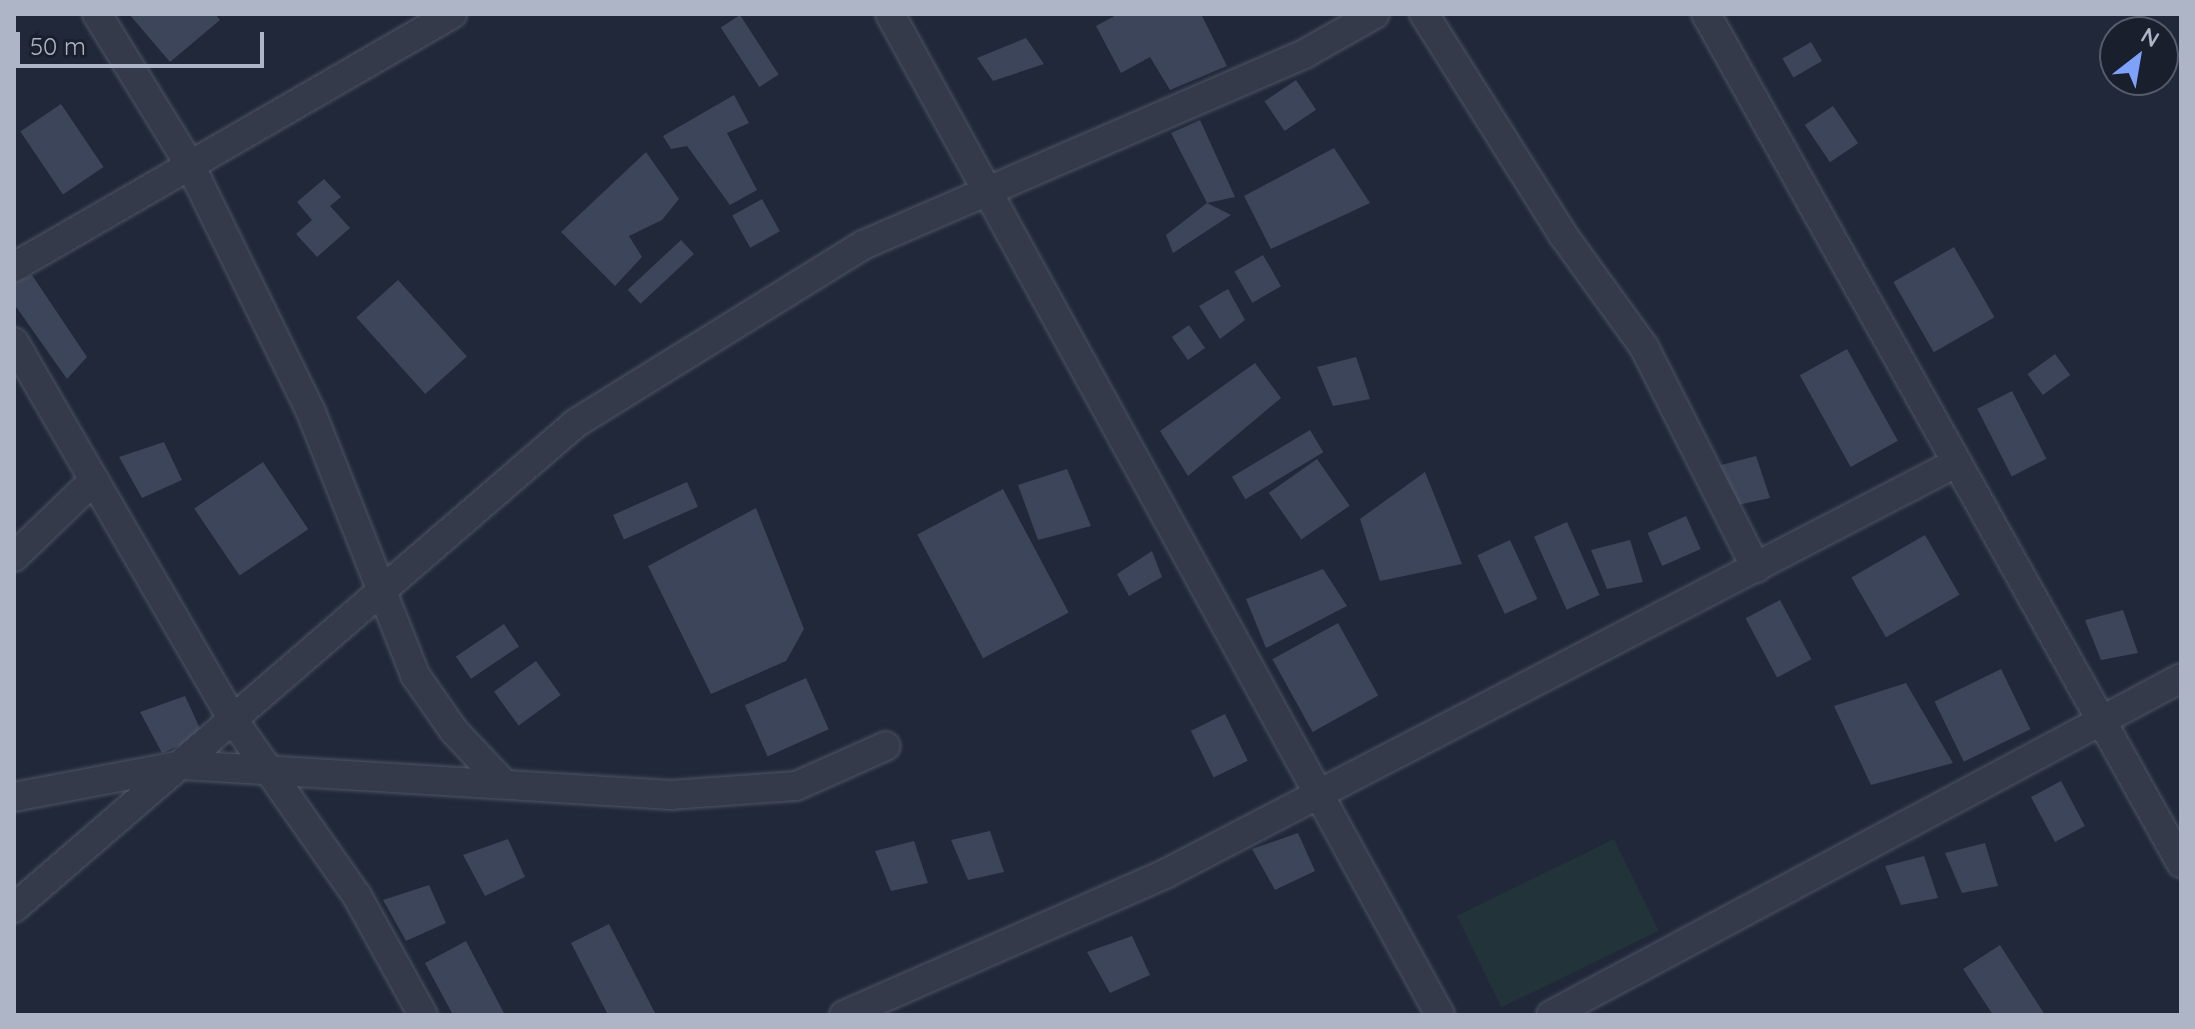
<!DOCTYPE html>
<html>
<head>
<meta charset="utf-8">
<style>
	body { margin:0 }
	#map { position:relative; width:2195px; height:1029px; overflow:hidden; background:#202839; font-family:Quicksand,sans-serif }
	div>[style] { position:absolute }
	.green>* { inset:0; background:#22343a; transform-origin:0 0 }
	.building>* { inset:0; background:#3c4559; transform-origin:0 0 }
	.roads { filter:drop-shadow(0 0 2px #4e5564) drop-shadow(0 0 2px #4e5564) }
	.minor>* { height:28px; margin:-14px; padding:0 14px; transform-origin:14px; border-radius:14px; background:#343a49 }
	span { translate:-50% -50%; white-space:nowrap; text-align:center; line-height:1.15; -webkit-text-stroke:6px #191f2d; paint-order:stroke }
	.frame { position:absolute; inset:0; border:16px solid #aeb5c6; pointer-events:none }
	.north { position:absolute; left:2099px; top:16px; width:80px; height:80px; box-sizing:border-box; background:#191f2d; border:2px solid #555b6a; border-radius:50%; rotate:31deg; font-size:22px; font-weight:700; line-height:32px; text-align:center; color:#aeb5c6 }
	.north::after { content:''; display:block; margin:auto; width:28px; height:36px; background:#7ea1fa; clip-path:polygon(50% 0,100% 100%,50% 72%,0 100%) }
	.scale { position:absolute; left:16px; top:32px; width:248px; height:36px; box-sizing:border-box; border:4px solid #aeb5c6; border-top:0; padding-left:10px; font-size:24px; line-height:28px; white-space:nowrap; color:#aeb5c6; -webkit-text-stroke:6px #191f2d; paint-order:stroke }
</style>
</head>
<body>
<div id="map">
	<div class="green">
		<i style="left:1614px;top:839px;width:102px;height:175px;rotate:64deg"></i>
	</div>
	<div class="building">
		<i style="clip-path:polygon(129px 14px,215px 14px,220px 20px,170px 62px)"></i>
		<i style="clip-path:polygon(1118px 14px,1201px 14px,1227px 66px,1170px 90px,1150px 57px,1121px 73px,1096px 26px)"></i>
		<i style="left:740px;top:15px;width:71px;height:23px;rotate:57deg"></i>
		<i style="clip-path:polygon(1026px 38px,1044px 64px,993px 81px,977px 58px)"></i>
		<i style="left:1811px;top:42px;width:22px;height:33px;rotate:60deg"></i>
		<i style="left:1296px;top:80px;width:36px;height:38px;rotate:56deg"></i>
		<i style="clip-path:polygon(734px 95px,749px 123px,727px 133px,757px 190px,730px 205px,687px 146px,671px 149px,663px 136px)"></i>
		<i style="left:61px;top:104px;width:76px;height:49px;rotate:56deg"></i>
		<i style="left:1833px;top:106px;width:45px;height:34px;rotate:56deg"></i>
		<i style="clip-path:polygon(1200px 120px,1235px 197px,1207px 203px,1171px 133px)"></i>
		<i style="clip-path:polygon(1334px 148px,1370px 203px,1271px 249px,1244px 196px)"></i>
		<i style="clip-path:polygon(646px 152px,679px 199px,662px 220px,629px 236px,642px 257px,615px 286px,561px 232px)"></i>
		<i style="clip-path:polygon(324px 179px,341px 197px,330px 206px,350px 228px,317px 257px,296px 234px,312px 220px,297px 202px)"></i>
		<i style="left:762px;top:199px;width:37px;height:34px;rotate:61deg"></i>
		<i style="clip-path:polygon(1207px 203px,1231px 215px,1173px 253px,1166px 235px)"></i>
		<i style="left:681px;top:240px;width:19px;height:73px;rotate:47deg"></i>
		<i style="left:1954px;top:247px;width:81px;height:70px;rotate:60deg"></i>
		<i style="left:1263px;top:255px;width:36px;height:33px;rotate:60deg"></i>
		<i style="clip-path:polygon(32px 275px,87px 357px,67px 379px,14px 304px,14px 283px)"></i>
		<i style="left:398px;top:280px;width:103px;height:56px;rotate:48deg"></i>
		<i style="clip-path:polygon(1228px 289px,1245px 320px,1220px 339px,1199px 306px)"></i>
		<i style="left:1189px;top:325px;width:28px;height:21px;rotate:55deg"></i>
		<i style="left:1847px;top:349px;width:105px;height:54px;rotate:61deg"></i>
		<i style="left:2055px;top:354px;width:26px;height:34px;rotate:54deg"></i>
		<i style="clip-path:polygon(1356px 357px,1370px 399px,1333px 406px,1317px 367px)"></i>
		<i style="clip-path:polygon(1255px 363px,1281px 398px,1188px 476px,1160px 431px)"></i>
		<i style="left:2012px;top:391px;width:76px;height:39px;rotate:63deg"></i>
		<i style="left:1310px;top:430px;width:26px;height:91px;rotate:59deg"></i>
		<i style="clip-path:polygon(164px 442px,182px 480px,142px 498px,119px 457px)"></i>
		<i style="clip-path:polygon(1756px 456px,1770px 498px,1733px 506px,1717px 466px)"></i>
		<i style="left:1317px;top:459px;width:57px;height:59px;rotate:55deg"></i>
		<i style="left:263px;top:462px;width:81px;height:83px;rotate:56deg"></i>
		<i style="clip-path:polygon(1067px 469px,1091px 526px,1038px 540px,1018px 485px)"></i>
		<i style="clip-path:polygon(1425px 472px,1462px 564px,1380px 581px,1360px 519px)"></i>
		<i style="left:687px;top:482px;width:27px;height:81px;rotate:66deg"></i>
		<i style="left:1003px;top:489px;width:140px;height:97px;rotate:62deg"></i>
		<i style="clip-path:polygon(756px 508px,804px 629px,786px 661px,711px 694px,648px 566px)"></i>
		<i style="left:1686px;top:516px;width:36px;height:42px;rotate:66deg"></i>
		<i style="left:1567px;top:522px;width:80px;height:36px;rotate:66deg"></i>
		<i style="left:1925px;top:535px;width:69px;height:85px;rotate:60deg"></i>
		<i style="left:1510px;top:540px;width:65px;height:36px;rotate:65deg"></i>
		<i style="clip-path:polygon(1630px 540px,1643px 582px,1607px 589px,1591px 550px)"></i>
		<i style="clip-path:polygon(1152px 551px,1162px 577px,1129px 596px,1117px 574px)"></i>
		<i style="clip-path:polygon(1323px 569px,1347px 606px,1266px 648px,1246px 599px)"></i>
		<i style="left:1780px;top:600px;width:67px;height:39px;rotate:62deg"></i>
		<i style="clip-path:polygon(2123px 610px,2138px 653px,2101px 660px,2085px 620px)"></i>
		<i style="left:1338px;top:623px;width:83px;height:75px;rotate:61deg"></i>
		<i style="left:504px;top:624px;width:27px;height:58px;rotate:56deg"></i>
		<i style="left:536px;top:661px;width:42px;height:52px;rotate:54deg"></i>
		<i style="left:2001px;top:669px;width:67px;height:74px;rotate:64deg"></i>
		<i style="left:806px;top:678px;width:56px;height:67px;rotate:66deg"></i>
		<i style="clip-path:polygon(1906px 683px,1953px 763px,1871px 785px,1834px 706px)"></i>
		<i style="clip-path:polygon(185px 696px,203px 735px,162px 753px,140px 712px)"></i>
		<i style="left:1225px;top:714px;width:52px;height:38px;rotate:64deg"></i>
		<i style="left:2061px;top:781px;width:51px;height:34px;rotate:62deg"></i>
		<i style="clip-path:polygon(990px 831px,1004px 872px,968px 880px,951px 840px)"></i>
		<i style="clip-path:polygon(1298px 833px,1315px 871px,1275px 890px,1252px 849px)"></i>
		<i style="clip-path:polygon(508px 839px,525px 877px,485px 896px,463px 855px)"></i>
		<i style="clip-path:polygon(914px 841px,928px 883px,891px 891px,875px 851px)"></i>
		<i style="clip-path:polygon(1985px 843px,1998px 886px,1962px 893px,1945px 853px)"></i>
		<i style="clip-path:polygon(1924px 856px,1938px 898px,1901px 905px,1885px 866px)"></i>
		<i style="clip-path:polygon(429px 885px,446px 923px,406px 941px,383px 900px)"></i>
		<i style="clip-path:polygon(609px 924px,656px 1015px,608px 1015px,571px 943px)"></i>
		<i style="clip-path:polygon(1132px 936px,1150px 975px,1110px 993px,1087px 952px)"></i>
		<i style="clip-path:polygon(466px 941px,505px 1015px,453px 1015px,425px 963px)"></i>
		<i style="clip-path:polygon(2000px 945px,2045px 1015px,1993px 1015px,1963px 969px)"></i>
	</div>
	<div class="roads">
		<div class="minor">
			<i style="left:97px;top:14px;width:177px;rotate:58.4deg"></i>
			<i style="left:190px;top:165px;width:275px;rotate:63.9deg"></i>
			<i style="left:311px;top:412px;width:283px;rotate:68.4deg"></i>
			<i style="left:415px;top:675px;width:68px;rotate:55.1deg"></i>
			<i style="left:454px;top:731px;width:71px;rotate:46.7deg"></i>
			<i style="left:890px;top:14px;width:1142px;rotate:61.21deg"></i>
			<i style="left:1424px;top:14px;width:261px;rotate:57.8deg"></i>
			<i style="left:1563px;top:235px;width:138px;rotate:54.1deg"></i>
			<i style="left:1644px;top:347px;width:248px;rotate:63.1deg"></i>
			<i style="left:1706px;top:14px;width:973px;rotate:60.77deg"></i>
			<i style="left:14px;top:267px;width:506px;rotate:-30.01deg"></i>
			<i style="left:14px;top:342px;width:438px;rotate:59.9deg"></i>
			<i style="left:234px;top:721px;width:214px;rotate:54.9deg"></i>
			<i style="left:357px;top:896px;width:136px;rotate:61deg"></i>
			<i style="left:14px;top:557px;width:111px;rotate:-43.9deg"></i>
			<i style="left:14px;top:797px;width:171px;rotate:-10.8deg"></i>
			<i style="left:182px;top:765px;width:490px;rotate:3.5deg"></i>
			<i style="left:671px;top:795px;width:125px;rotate:-4.1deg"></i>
			<i style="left:796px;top:786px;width:98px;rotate:-24deg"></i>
			<i style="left:14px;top:908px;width:742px;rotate:-40.79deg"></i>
			<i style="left:576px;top:423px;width:338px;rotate:-31.8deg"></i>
			<i style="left:863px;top:245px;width:483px;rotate:-23.4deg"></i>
			<i style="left:1306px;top:53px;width:79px;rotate:-29.5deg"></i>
			<i style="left:844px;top:1015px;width:351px;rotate:-23.7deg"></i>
			<i style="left:1165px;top:874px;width:891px;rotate:-27.46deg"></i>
			<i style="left:1551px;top:1015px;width:714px;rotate:-28.14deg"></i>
		</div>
	</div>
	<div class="frame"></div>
	<div class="north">N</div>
	<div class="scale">50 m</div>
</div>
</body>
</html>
